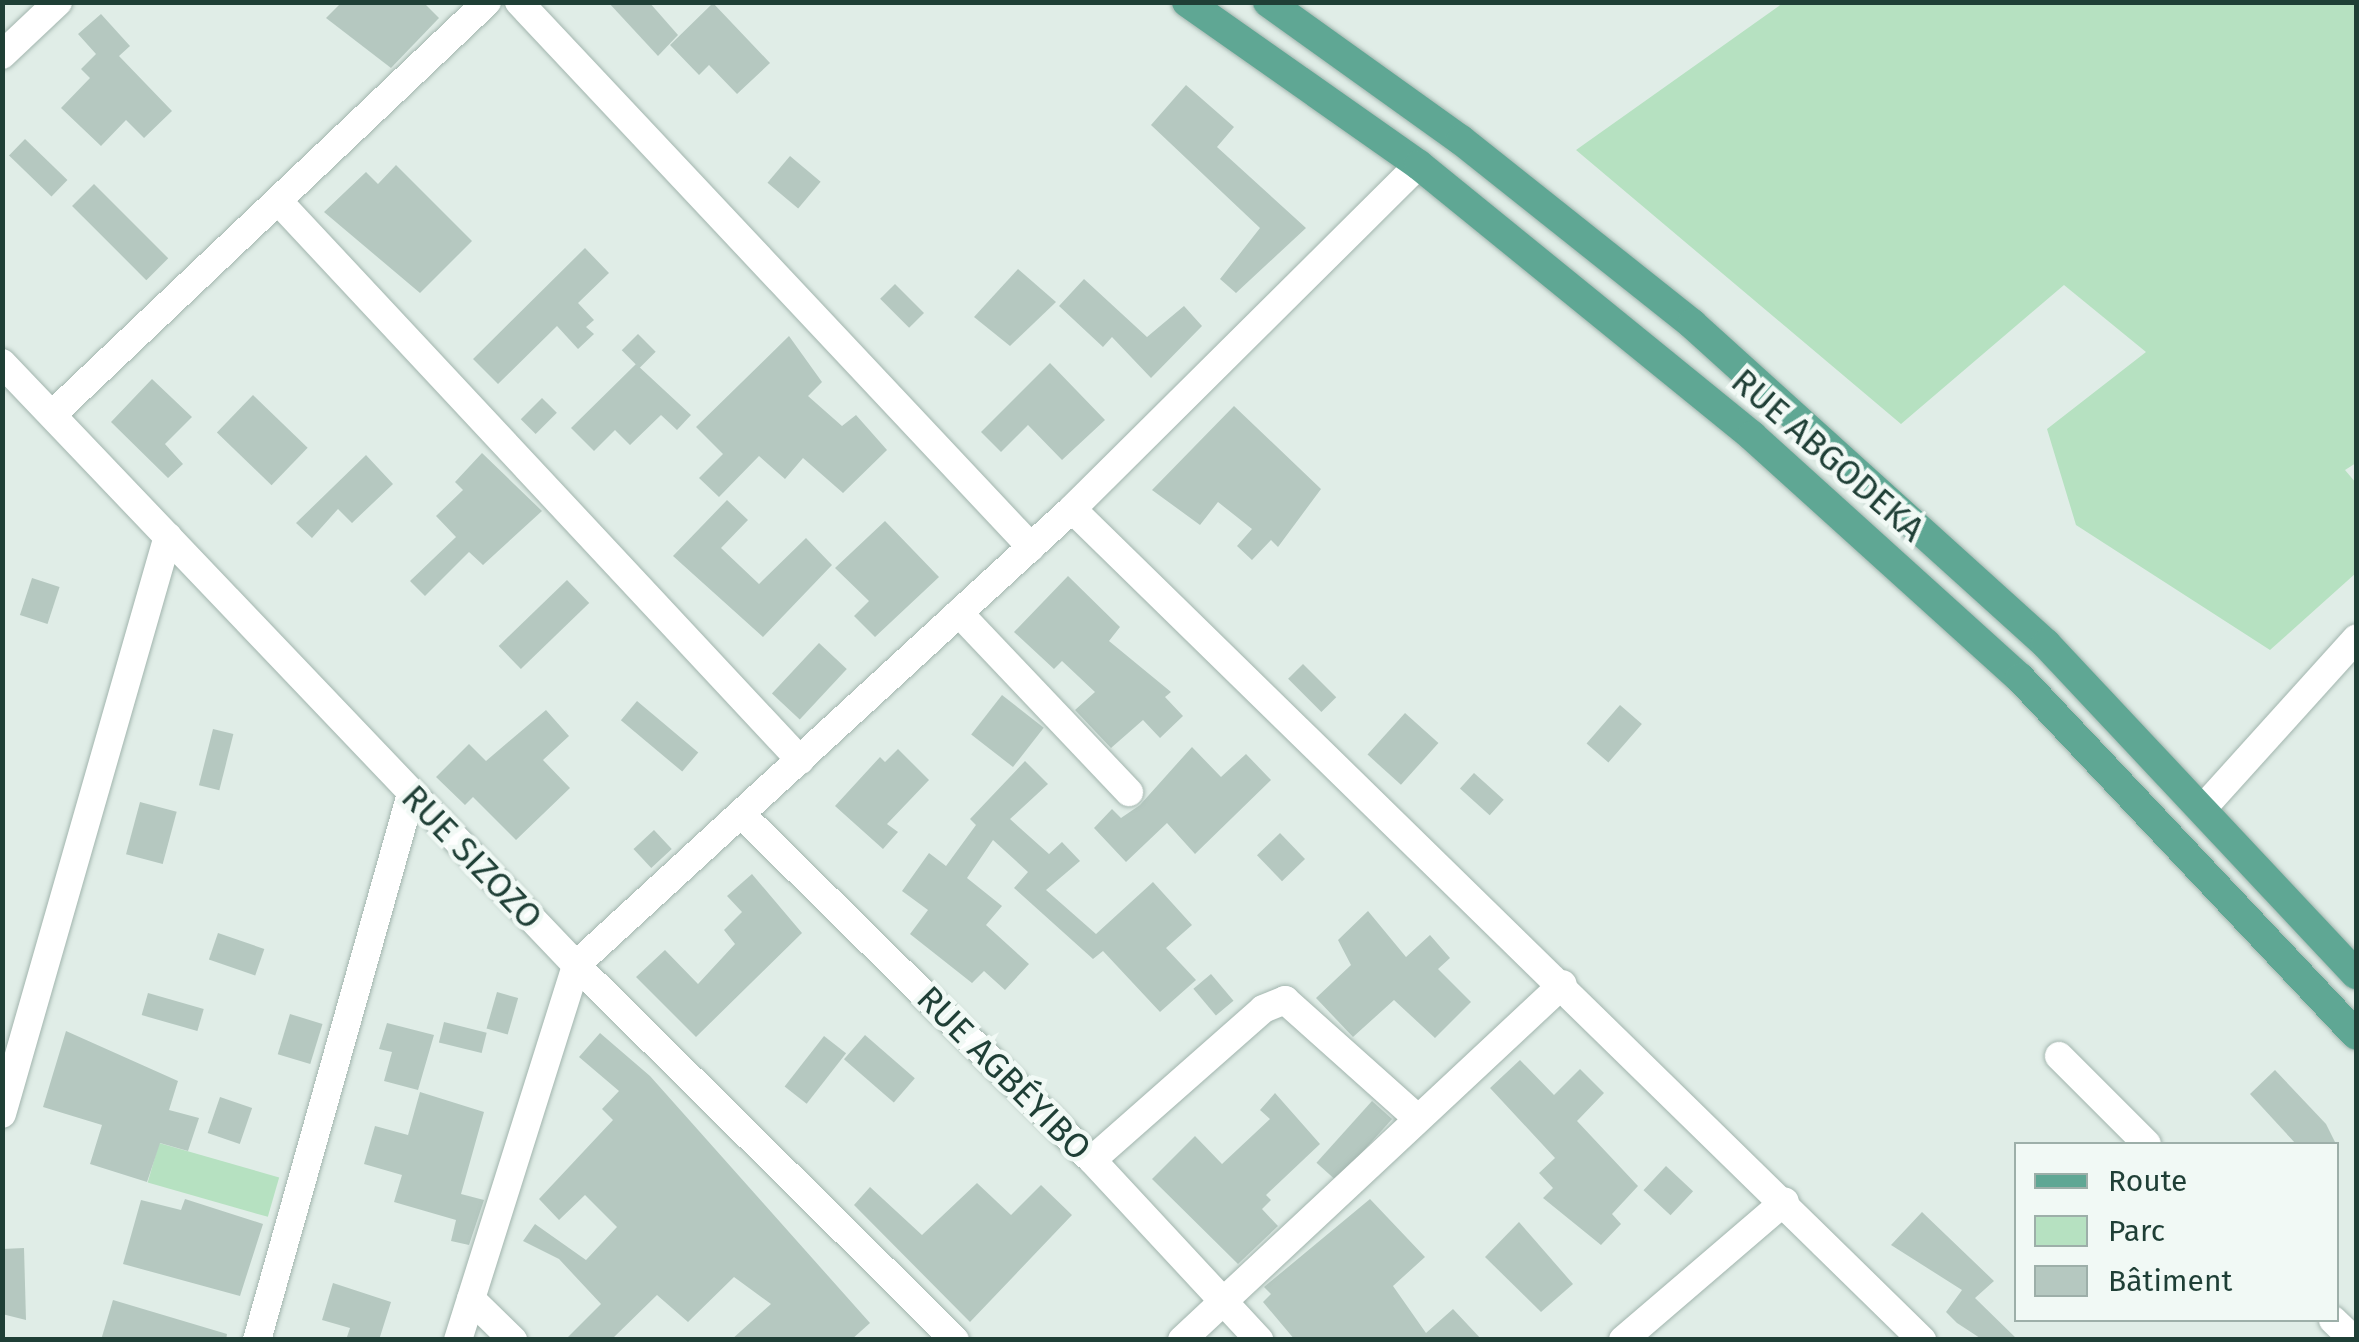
<!DOCTYPE html>
<html>
<head>
<meta charset="utf-8">
<style>
	body { margin:0 }
	#map { position:relative; width:2359px; height:1342px; overflow:hidden; background:#e0ede7; font-family:"Fira Sans",sans-serif }
	div>[style] { position:absolute }
	.green>* { inset:0; background:#b6e1c1; transform-origin:0 0 }
	.building>* { inset:0; background:#b5c8c0; transform-origin:0 0 }
	.roads { filter:drop-shadow(0 0 2px #a2b5ae) drop-shadow(0 0 2px #a2b5ae) }
	.street>* { height:28px; margin:-14px; padding:0 14px; transform-origin:14px; border-radius:14px; background:#fff }
	.primary>* { height:30px; margin:-15px; padding:0 15px; transform-origin:15px; border-radius:15px; background:#5fa794 }
	span { translate:-50% -50%; white-space:nowrap; text-align:center; line-height:1.15; -webkit-text-stroke:9px #f1f9f5; paint-order:stroke }
	.street-label { font-size:35px; color:#1f3f36 }
	.frame { position:absolute; inset:0; border:5px solid #1f3f36; pointer-events:none }
	.legend { position:absolute; left:2014px; top:1142px; width:325px; height:180px; box-sizing:border-box; background:#f1f9f5; border:2px solid #9dafa9; margin:0; padding:12px 18px; list-style:none; font-size:30px; color:#1f3f36 }
	.legend li { display:flex; align-items:center; gap:20px; height:50px }
	.legend b { width:50px; border:2px solid #9dafa9 }
</style>
</head>
<body>
<div id="map">
	<div class="green">
		<i style="clip-path:polygon(1783px 3px,2356px 3px,2356px 463px,2345px 470px,2356px 483px,2356px 573px,2270px 650px,2076px 525px,2047px 429px,2146px 352px,2064px 285px,1901px 424px,1576px 150px)"></i>
		<i style="left:159px;top:1143px;width:125px;height:41px;rotate:16deg"></i>
	</div>
	<div class="building">
		<i style="clip-path:polygon(342px 2px,423px 2px,439px 18px,391px 68px,326px 18px)"></i>
		<i style="clip-path:polygon(608px 2px,649px 2px,678px 35px,658px 56px)"></i>
		<i style="clip-path:polygon(713px 3px,770px 63px,737px 94px,709px 65px,699px 75px,670px 45px)"></i>
		<i style="clip-path:polygon(101px 14px,130px 46px,119px 56px,172px 111px,144px 138px,126px 120px,101px 146px,61px 108px,90px 78px,81px 69px,96px 54px,78px 34px)"></i>
		<i style="clip-path:polygon(1186px 85px,1234px 127px,1217px 147px,1306px 228px,1236px 293px,1220px 279px,1260px 228px,1151px 125px)"></i>
		<i style="left:25px;top:139px;width:59px;height:23px;rotate:44deg"></i>
		<i style="left:790px;top:156px;width:40px;height:35px;rotate:40deg"></i>
		<i style="clip-path:polygon(396px 165px,472px 241px,420px 293px,324px 212px,366px 172px,378px 184px)"></i>
		<i style="left:94px;top:184px;width:105px;height:31px;rotate:45deg"></i>
		<i style="clip-path:polygon(585px 248px,609px 273px,578px 303px,594px 320px,586px 327px,594px 334px,578px 349px,557px 326px,498px 384px,473px 359px)"></i>
		<i style="clip-path:polygon(1018px 269px,1056px 302px,1010px 346px,974px 317px)"></i>
		<i style="clip-path:polygon(1084px 279px,1147px 337px,1184px 306px,1202px 326px,1151px 378px,1112px 337px,1103px 347px,1059px 306px)"></i>
		<i style="left:895px;top:284px;width:41px;height:21px;rotate:45deg"></i>
		<i style="left:638px;top:334px;width:25px;height:23px;rotate:45deg"></i>
		<i style="clip-path:polygon(789px 336px,822px 382px,808px 396px,842px 426px,856px 415px,887px 450px,843px 493px,803px 458px,785px 479px,759px 456px,719px 497px,699px 478px,723px 454px,696px 427px)"></i>
		<i style="clip-path:polygon(1050px 363px,1105px 420px,1062px 460px,1028px 425px,1001px 452px,981px 432px)"></i>
		<i style="clip-path:polygon(636px 364px,691px 415px,677px 430px,661px 415px,630px 445px,615px 430px,594px 451px,571px 428px)"></i>
		<i style="clip-path:polygon(152px 379px,192px 417px,165px 444px,183px 464px,168px 478px,111px 422px)"></i>
		<i style="left:253px;top:395px;width:76px;height:52px;rotate:44deg"></i>
		<i style="left:542px;top:398px;width:21px;height:30px;rotate:45deg"></i>
		<i style="clip-path:polygon(1234px 406px,1321px 489px,1278px 547px,1271px 540px,1252px 560px,1237px 546px,1252px 529px,1218px 502px,1200px 525px,1152px 490px)"></i>
		<i style="clip-path:polygon(482px 453px,542px 511px,483px 565px,469px 552px,425px 596px,410px 581px,456px 537px,436px 516px,463px 490px,455px 482px)"></i>
		<i style="clip-path:polygon(366px 455px,393px 484px,352px 523px,338px 509px,312px 538px,296px 523px)"></i>
		<i style="clip-path:polygon(727px 500px,748px 520px,721px 548px,759px 584px,806px 538px,832px 565px,763px 637px,673px 556px)"></i>
		<i style="clip-path:polygon(885px 521px,939px 577px,875px 637px,854px 616px,869px 601px,835px 568px)"></i>
		<i style="clip-path:polygon(1068px 576px,1120px 627px,1109px 641px,1171px 692px,1165px 697px,1183px 716px,1160px 738px,1143px 720px,1111px 748px,1075px 710px,1095px 692px,1062px 661px,1054px 669px,1014px 632px)"></i>
		<i style="left:32px;top:578px;width:29px;height:39px;rotate:18deg"></i>
		<i style="left:567px;top:580px;width:32px;height:95px;rotate:46deg"></i>
		<i style="left:819px;top:643px;width:38px;height:69px;rotate:43deg"></i>
		<i style="left:1303px;top:664px;width:47px;height:21px;rotate:45deg"></i>
		<i style="left:1002px;top:695px;width:53px;height:50px;rotate:38deg"></i>
		<i style="left:637px;top:701px;width:80px;height:25px;rotate:40deg"></i>
		<i style="left:1620px;top:705px;width:29px;height:51px;rotate:41deg"></i>
		<i style="clip-path:polygon(546px 710px,569px 736px,543px 760px,570px 788px,516px 840px,473px 797px,465px 805px,436px 777px,469px 744px,486px 761px)"></i>
		<i style="left:1405px;top:713px;width:45px;height:56px;rotate:42deg"></i>
		<i style="left:213px;top:729px;width:21px;height:58px;rotate:14deg"></i>
		<i style="clip-path:polygon(1192px 747px,1221px 777px,1246px 754px,1271px 780px,1195px 854px,1167px 823px,1126px 862px,1094px 828px,1112px 809px,1121px 818px,1140px 805px)"></i>
		<i style="clip-path:polygon(898px 749px,929px 780px,887px 824px,898px 832px,883px 849px,835px 806px,880px 757px,885px 762px)"></i>
		<i style="clip-path:polygon(1025px 761px,1048px 784px,1010px 819px,1049px 854px,1062px 842px,1080px 861px,1046px 890px,1096px 934px,1153px 882px,1192px 925px,1166px 948px,1196px 980px,1160px 1012px,1103px 951px,1093px 959px,1014px 888px,1028px 872px,993px 840px,967px 878px,1002px 906px,986px 925px,1029px 964px,1005px 990px,984px 971px,972px 983px,910px 934px,928px 910px,902px 891px,929px 853px,946px 866px,976px 825px,970px 819px)"></i>
		<i style="left:1474px;top:773px;width:40px;height:21px;rotate:42deg"></i>
		<i style="left:140px;top:802px;width:38px;height:54px;rotate:15deg"></i>
		<i style="left:654px;top:830px;width:26px;height:28px;rotate:47deg"></i>
		<i style="left:1280px;top:833px;width:36px;height:32px;rotate:46deg"></i>
		<i style="clip-path:polygon(752px 874px,802px 933px,696px 1037px,636px 977px,665px 950px,698px 984px,735px 944px,724px 930px,742px 912px,727px 896px)"></i>
		<i style="clip-path:polygon(1368px 911px,1406px 957px,1430px 935px,1450px 958px,1438px 969px,1471px 1002px,1435px 1038px,1394px 1000px,1353px 1037px,1316px 998px,1351px 965px,1338px 940px)"></i>
		<i style="left:218px;top:933px;width:49px;height:28px;rotate:19deg"></i>
		<i style="left:1211px;top:974px;width:35px;height:23px;rotate:50deg"></i>
		<i style="left:497px;top:992px;width:22px;height:38px;rotate:16deg"></i>
		<i style="left:148px;top:993px;width:58px;height:23px;rotate:16deg"></i>
		<i style="left:290px;top:1014px;width:34px;height:42px;rotate:17deg"></i>
		<i style="left:444px;top:1022px;width:44px;height:21px;rotate:14deg"></i>
		<i style="clip-path:polygon(387px 1023px,434px 1035px,418px 1090px,384px 1081px,392px 1052px,379px 1049px)"></i>
		<i style="clip-path:polygon(66px 1031px,178px 1081px,169px 1110px,199px 1118px,188px 1151px,160px 1143px,147px 1182px,90px 1164px,102px 1125px,43px 1107px)"></i>
		<i style="clip-path:polygon(600px 1033px,650px 1076px,870px 1323px,851px 1340px,731px 1340px,771px 1304px,734px 1277px,688px 1322px,657px 1295px,611px 1340px,565px 1340px,601px 1304px,559px 1259px,523px 1241px,535px 1224px,586px 1260px,617px 1227px,585px 1195px,559px 1220px,539px 1199px,613px 1120px,602px 1109px,619px 1091px,579px 1057px)"></i>
		<i style="left:865px;top:1035px;width:66px;height:32px;rotate:41deg"></i>
		<i style="left:824px;top:1036px;width:28px;height:64px;rotate:38deg"></i>
		<i style="clip-path:polygon(1520px 1060px,1554px 1095px,1580px 1069px,1604px 1093px,1577px 1121px,1638px 1186px,1612px 1214px,1621px 1224px,1601px 1245px,1543px 1198px,1553px 1188px,1539px 1173px,1555px 1158px,1490px 1088px)"></i>
		<i style="clip-path:polygon(2275px 1070px,2326px 1124px,2336px 1144px,2296px 1144px,2250px 1094px)"></i>
		<i style="clip-path:polygon(420px 1092px,484px 1112px,461px 1194px,484px 1200px,469px 1245px,451px 1241px,456px 1220px,394px 1202px,402px 1175px,364px 1164px,375px 1126px,408px 1135px)"></i>
		<i style="clip-path:polygon(1275px 1093px,1320px 1144px,1266px 1195px,1271px 1200px,1262px 1209px,1278px 1226px,1238px 1264px,1152px 1179px,1195px 1136px,1222px 1164px,1270px 1119px,1260px 1110px)"></i>
		<i style="left:220px;top:1097px;width:34px;height:38px;rotate:19deg"></i>
		<i style="left:1372px;top:1101px;width:27px;height:83px;rotate:42deg"></i>
		<i style="left:1666px;top:1166px;width:37px;height:33px;rotate:43deg"></i>
		<i style="clip-path:polygon(977px 1183px,1011px 1215px,1041px 1185px,1072px 1215px,970px 1322px,854px 1205px,870px 1187px,922px 1235px)"></i>
		<i style="clip-path:polygon(185px 1199px,263px 1224px,240px 1296px,123px 1264px,141px 1200px,181px 1210px)"></i>
		<i style="clip-path:polygon(1370px 1199px,1425px 1257px,1393px 1286px,1426px 1333px,1453px 1309px,1482px 1340px,1295px 1340px,1263px 1302px,1271px 1294px,1264px 1287px)"></i>
		<i style="clip-path:polygon(1922px 1212px,1994px 1281px,1975px 1298px,2018px 1340px,1983px 1340px,1957px 1323px,1946px 1312px,1962px 1290px,1891px 1245px)"></i>
		<i style="clip-path:polygon(1519px 1222px,1573px 1284px,1541px 1312px,1485px 1257px)"></i>
		<i style="clip-path:polygon(24px 1248px,26px 1320px,2px 1314px,2px 1249px)"></i>
		<i style="clip-path:polygon(333px 1283px,391px 1302px,379px 1340px,346px 1340px,350px 1328px,322px 1320px)"></i>
		<i style="clip-path:polygon(113px 1300px,227px 1334px,226px 1340px,101px 1340px)"></i>
	</div>
	<div class="roads">
		<div class="street">
			<i style="left:519px;top:2px;width:748px;rotate:46.79deg"></i>
			<i style="left:2px;top:55px;width:77px;rotate:-43.4deg"></i>
			<i style="left:281px;top:204px;width:761px;rotate:46.97deg"></i>
			<i style="left:2px;top:363px;width:832px;rotate:46.36deg"></i>
			<i style="left:576px;top:965px;width:533px;rotate:44.7deg"></i>
			<i style="left:56px;top:411px;width:594px;rotate:-43.5deg"></i>
			<i style="left:1072px;top:509px;width:1189px;rotate:44.35deg"></i>
			<i style="left:959px;top:613px;width:247px;rotate:46.5deg"></i>
			<i style="left:2204px;top:807px;width:227px;rotate:-47.9deg"></i>
			<i style="left:741px;top:814px;width:493px;rotate:44.6deg"></i>
			<i style="left:1092px;top:1160px;width:246px;rotate:47.1deg"></i>
			<i style="left:2059px;top:1056px;width:124px;rotate:45deg"></i>
			<i style="left:2px;top:1114px;width:601px;rotate:-73.98deg"></i>
			<i style="left:1092px;top:1160px;width:228px;rotate:-41.4deg"></i>
			<i style="left:1263px;top:1009px;width:24px;rotate:-22deg"></i>
			<i style="left:1285px;top:1000px;width:176px;rotate:41.8deg"></i>
			<i style="left:471px;top:1299px;width:59px;rotate:44.3deg"></i>
			<i style="left:2333px;top:1320px;width:29px;rotate:44deg"></i>
			<i style="left:257px;top:1340px;width:567px;rotate:-74.25deg"></i>
			<i style="left:458px;top:1340px;width:393px;rotate:-72.5deg"></i>
			<i style="left:576px;top:965px;width:674px;rotate:-42.59deg"></i>
			<i style="left:1072px;top:509px;width:489px;rotate:-44.8deg"></i>
			<i style="left:1182px;top:1340px;width:521px;rotate:-43.06deg"></i>
			<i style="left:1623px;top:1340px;width:213px;rotate:-40.6deg"></i>
		</div>
		<div class="primary">
			<i style="left:1187px;top:2px;width:284px;rotate:35.1deg"></i>
			<i style="left:1419px;top:165px;width:429px;rotate:39.1deg"></i>
			<i style="left:1752px;top:436px;width:361px;rotate:42.1deg"></i>
			<i style="left:2020px;top:678px;width:490px;rotate:46.7deg"></i>
			<i style="left:1268px;top:2px;width:237px;rotate:35.6deg"></i>
			<i style="left:1461px;top:140px;width:295px;rotate:38.5deg"></i>
			<i style="left:1692px;top:324px;width:477px;rotate:42.1deg"></i>
			<i style="left:2046px;top:644px;width:453px;rotate:46.8deg"></i>
		</div>
	</div>
	<div class="street-label">
		<span style="left:1828px;top:455px;rotate:41deg">RUE ABGODEKA</span>
		<span style="left:472px;top:857px;rotate:46deg">RUE SIZOZO</span>
		<span style="left:1004px;top:1073px;rotate:45deg">RUE AGBÉYIBO</span>
	</div>
	<div class="frame"></div>
	<ul class="legend">
	<li><b style="height:12px;background:#5fa794"></b>Route</li>
	<li><b style="height:28px;background:#b6e1c1"></b>Parc</li>
	<li><b style="height:28px;background:#b5c8c0"></b>Bâtiment</li>
	</ul>
</div>
</body>
</html>
